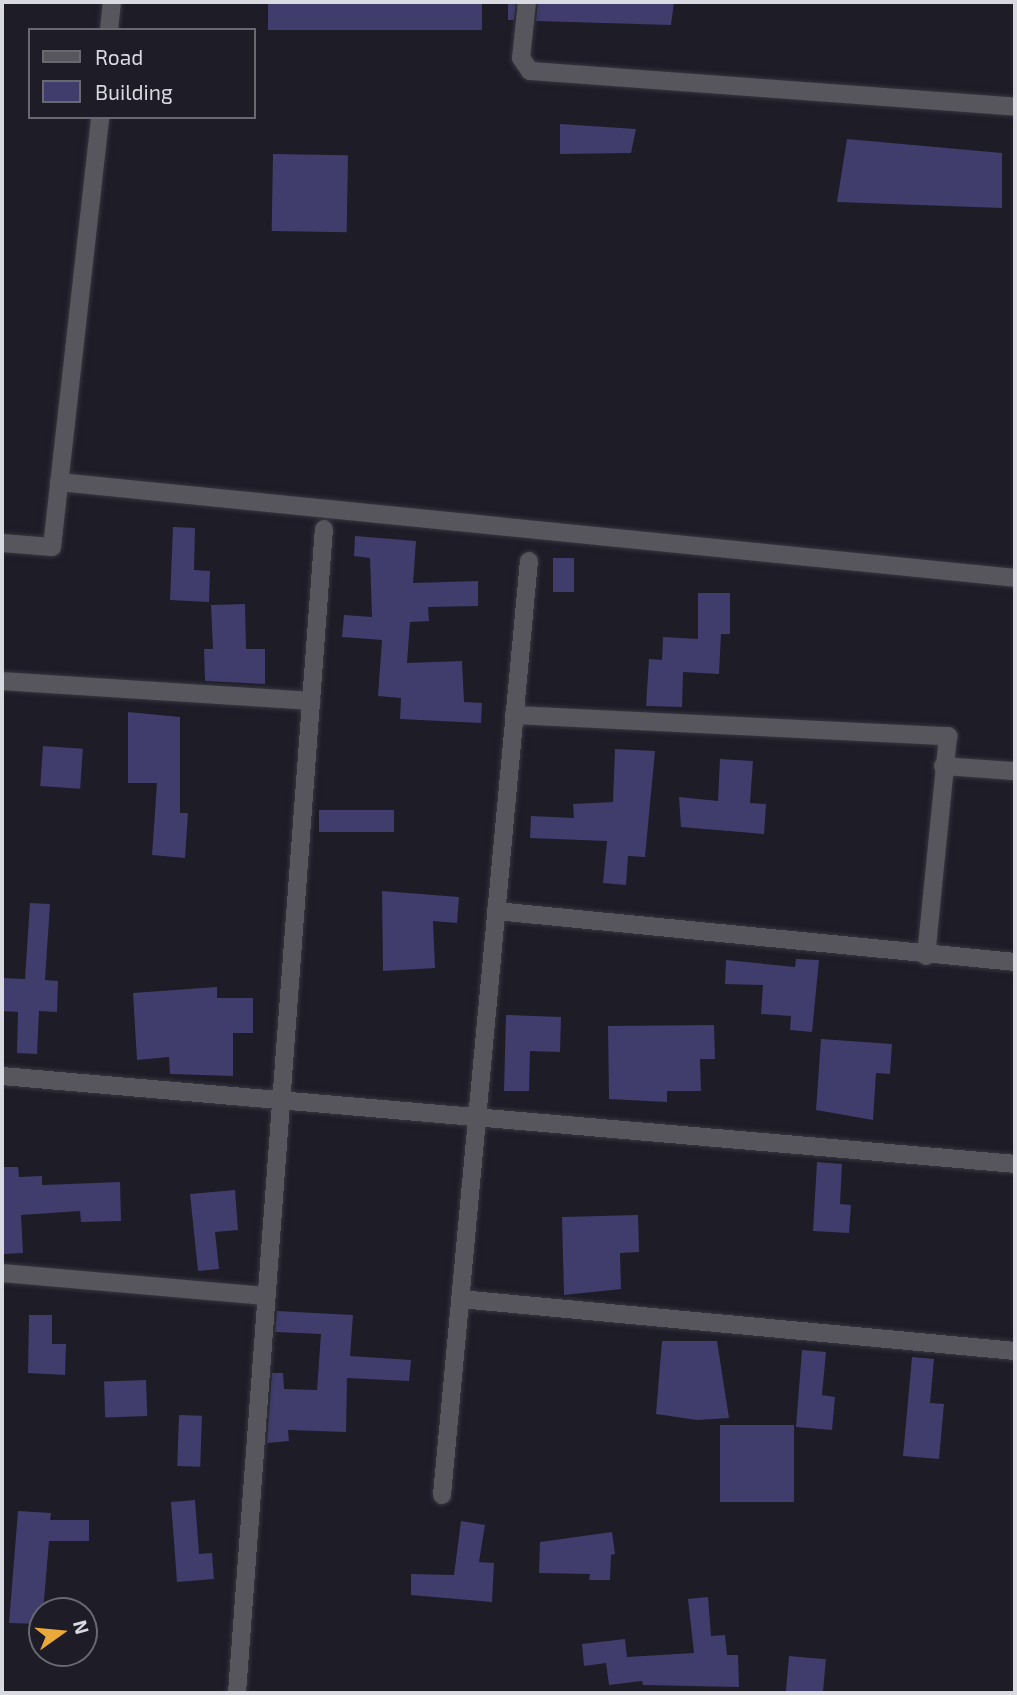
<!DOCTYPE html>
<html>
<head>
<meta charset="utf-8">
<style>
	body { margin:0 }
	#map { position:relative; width:1017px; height:1695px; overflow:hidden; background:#1d1c27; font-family:"Exo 2",sans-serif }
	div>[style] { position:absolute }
	.building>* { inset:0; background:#403c6c; transform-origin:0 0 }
	.roads { filter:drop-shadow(0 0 2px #373641) drop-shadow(0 0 2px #373641) }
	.minor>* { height:18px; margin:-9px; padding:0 9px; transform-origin:9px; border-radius:9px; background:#56565c }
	span { translate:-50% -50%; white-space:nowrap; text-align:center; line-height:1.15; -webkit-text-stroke:5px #1d1c27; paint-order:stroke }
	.frame { position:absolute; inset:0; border:4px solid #d9d9e1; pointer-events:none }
	.legend { position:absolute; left:28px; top:28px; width:228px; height:91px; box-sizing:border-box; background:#1d1c27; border:2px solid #686871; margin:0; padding:9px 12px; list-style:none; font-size:21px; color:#d9d9e1 }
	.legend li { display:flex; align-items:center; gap:14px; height:35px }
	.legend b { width:35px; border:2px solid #686871 }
	.north { position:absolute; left:28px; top:1597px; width:70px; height:70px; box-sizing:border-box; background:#1d1c27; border:2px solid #686871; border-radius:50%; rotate:75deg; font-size:19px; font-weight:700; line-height:28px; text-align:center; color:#d9d9e1 }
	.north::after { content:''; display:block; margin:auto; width:24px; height:32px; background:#eba93a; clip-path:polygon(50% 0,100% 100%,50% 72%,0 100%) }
</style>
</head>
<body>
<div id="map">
	<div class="building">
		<i style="left:268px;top:2px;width:214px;height:28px"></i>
		<i style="clip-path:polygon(508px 2px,516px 2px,514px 20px,508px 20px)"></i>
		<i style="clip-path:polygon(538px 2px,674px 2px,671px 25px,536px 21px)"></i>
		<i style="clip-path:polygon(560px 124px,636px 129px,631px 153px,560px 154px)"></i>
		<i style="clip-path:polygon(847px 139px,1002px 153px,1002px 208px,837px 202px)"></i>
		<i style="left:273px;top:154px;width:75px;height:77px;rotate:1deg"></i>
		<i style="clip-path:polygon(173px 527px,195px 528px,194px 570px,210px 571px,209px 602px,170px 600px)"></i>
		<i style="clip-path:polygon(355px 536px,416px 541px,413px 583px,478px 581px,478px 606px,428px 607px,429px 621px,410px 622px,407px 663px,462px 661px,464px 702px,482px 703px,481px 723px,400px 719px,401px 698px,378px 696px,382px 640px,342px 637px,344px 615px,372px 617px,370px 558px,354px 556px)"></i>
		<i style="left:553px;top:558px;width:21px;height:34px"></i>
		<i style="clip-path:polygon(698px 593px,730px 593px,730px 634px,721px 634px,719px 674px,683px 672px,682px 707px,646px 706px,649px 659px,662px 660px,663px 637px,698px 639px)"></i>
		<i style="clip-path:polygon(245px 604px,246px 649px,265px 649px,265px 684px,205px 681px,204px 649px,213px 649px,211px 605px)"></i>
		<i style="clip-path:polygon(128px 712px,180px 717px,180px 813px,188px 813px,185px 858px,152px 855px,157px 783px,128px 783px)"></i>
		<i style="left:43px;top:746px;width:40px;height:40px;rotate:4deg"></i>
		<i style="clip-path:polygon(615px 749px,655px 751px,645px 857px,628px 856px,626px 885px,603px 883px,607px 841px,530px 838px,531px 816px,574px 818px,573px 804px,613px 802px)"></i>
		<i style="clip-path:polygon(720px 759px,753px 761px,750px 803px,766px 804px,764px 834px,681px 827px,679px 797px,718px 801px)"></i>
		<i style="left:394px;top:810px;width:22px;height:75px;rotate:90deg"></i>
		<i style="clip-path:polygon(382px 891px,459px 897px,457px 923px,433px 921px,435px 968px,383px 971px)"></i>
		<i style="clip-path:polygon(30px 903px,50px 904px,45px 980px,58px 981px,57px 1012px,39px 1011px,37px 1054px,17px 1053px,18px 1012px,2px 1011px,2px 978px,25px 979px)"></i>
		<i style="clip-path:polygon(796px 959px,819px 960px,812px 1032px,790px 1030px,791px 1016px,761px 1014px,763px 985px,725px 984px,726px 960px,795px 967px)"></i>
		<i style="clip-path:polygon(217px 987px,217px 998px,253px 998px,253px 1033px,233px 1033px,233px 1076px,170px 1074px,169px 1057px,137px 1060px,133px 993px)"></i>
		<i style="clip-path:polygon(506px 1015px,561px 1017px,560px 1052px,530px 1051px,529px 1091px,504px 1091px)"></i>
		<i style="clip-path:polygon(714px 1025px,715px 1059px,700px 1059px,701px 1091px,667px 1091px,667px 1102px,609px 1099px,608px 1026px)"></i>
		<i style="clip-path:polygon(821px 1039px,892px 1044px,890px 1074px,876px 1073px,873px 1120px,816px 1110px)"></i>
		<i style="clip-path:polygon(817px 1162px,842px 1164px,840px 1204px,851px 1205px,849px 1233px,813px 1231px)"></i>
		<i style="clip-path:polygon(2px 1167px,18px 1167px,19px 1177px,42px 1176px,42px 1185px,120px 1182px,121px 1221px,81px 1222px,80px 1211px,21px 1215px,23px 1253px,4px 1254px)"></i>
		<i style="clip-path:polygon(235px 1190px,238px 1230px,215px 1232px,219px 1269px,198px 1271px,190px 1194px)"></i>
		<i style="clip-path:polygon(638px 1215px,639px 1252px,620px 1253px,621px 1289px,564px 1295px,562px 1217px)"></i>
		<i style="clip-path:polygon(277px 1311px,353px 1315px,350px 1356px,411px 1360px,409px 1381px,347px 1378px,346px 1432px,288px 1430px,289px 1441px,267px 1443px,272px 1373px,283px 1373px,284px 1389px,317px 1390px,321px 1334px,275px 1332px)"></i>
		<i style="clip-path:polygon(29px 1315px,52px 1315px,52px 1344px,66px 1344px,65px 1375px,28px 1373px)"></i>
		<i style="clip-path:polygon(662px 1341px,717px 1341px,729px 1418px,697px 1420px,656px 1414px)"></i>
		<i style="clip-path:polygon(802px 1350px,826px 1352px,822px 1395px,835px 1397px,832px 1430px,796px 1427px)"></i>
		<i style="clip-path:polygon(912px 1357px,934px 1359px,930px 1403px,944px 1404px,939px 1459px,903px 1456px)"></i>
		<i style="left:146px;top:1380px;width:36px;height:42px;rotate:88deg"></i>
		<i style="left:179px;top:1415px;width:23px;height:51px;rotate:2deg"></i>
		<i style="left:720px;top:1425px;width:74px;height:77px"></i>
		<i style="clip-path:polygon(195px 1500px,199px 1554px,212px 1553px,214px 1579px,177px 1582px,171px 1502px)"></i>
		<i style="clip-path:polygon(18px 1511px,51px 1513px,50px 1520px,89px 1520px,89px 1541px,49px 1541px,42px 1624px,9px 1623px)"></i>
		<i style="clip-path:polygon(461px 1521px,485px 1525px,479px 1562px,494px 1563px,492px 1602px,411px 1595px,411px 1574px,454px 1575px)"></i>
		<i style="clip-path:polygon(612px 1532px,615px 1554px,611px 1555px,610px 1580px,589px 1580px,590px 1574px,539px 1573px,540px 1542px)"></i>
		<i style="clip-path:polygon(708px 1597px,711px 1636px,725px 1635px,727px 1655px,738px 1655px,739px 1687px,643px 1685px,642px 1681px,609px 1685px,606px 1663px,584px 1666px,582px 1644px,625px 1639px,627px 1657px,694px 1653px,688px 1599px)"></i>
		<i style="left:789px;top:1656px;width:37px;height:37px;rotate:5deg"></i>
	</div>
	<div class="roads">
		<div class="minor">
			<i style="left:527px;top:2px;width:56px;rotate:96.1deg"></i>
			<i style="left:521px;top:58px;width:16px;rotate:55deg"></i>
			<i style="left:530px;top:71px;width:486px;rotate:4.2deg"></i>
			<i style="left:109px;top:30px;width:28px;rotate:-84deg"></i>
			<i style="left:59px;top:482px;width:961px;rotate:5.73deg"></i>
			<i style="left:2px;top:543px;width:50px;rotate:4.6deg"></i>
			<i style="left:52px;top:547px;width:433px;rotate:-83.6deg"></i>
			<i style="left:2px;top:681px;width:310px;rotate:3.7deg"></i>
			<i style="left:514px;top:715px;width:435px;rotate:2.8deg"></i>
			<i style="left:948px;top:736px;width:221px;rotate:95.7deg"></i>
			<i style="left:943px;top:766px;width:72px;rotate:4deg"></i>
			<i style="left:496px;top:911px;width:521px;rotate:5.61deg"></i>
			<i style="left:2px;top:1076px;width:1017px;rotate:4.96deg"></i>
			<i style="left:2px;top:1273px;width:264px;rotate:5deg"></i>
			<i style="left:460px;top:1299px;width:557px;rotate:5.35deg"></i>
			<i style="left:442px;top:1495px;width:938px;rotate:-84.68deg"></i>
			<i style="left:237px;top:1693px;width:1167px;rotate:-85.73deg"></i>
		</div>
	</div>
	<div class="frame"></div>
	<ul class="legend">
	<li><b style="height:9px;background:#56565c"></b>Road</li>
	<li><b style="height:19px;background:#403c6c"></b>Building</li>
	</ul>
	<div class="north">N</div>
</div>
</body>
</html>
